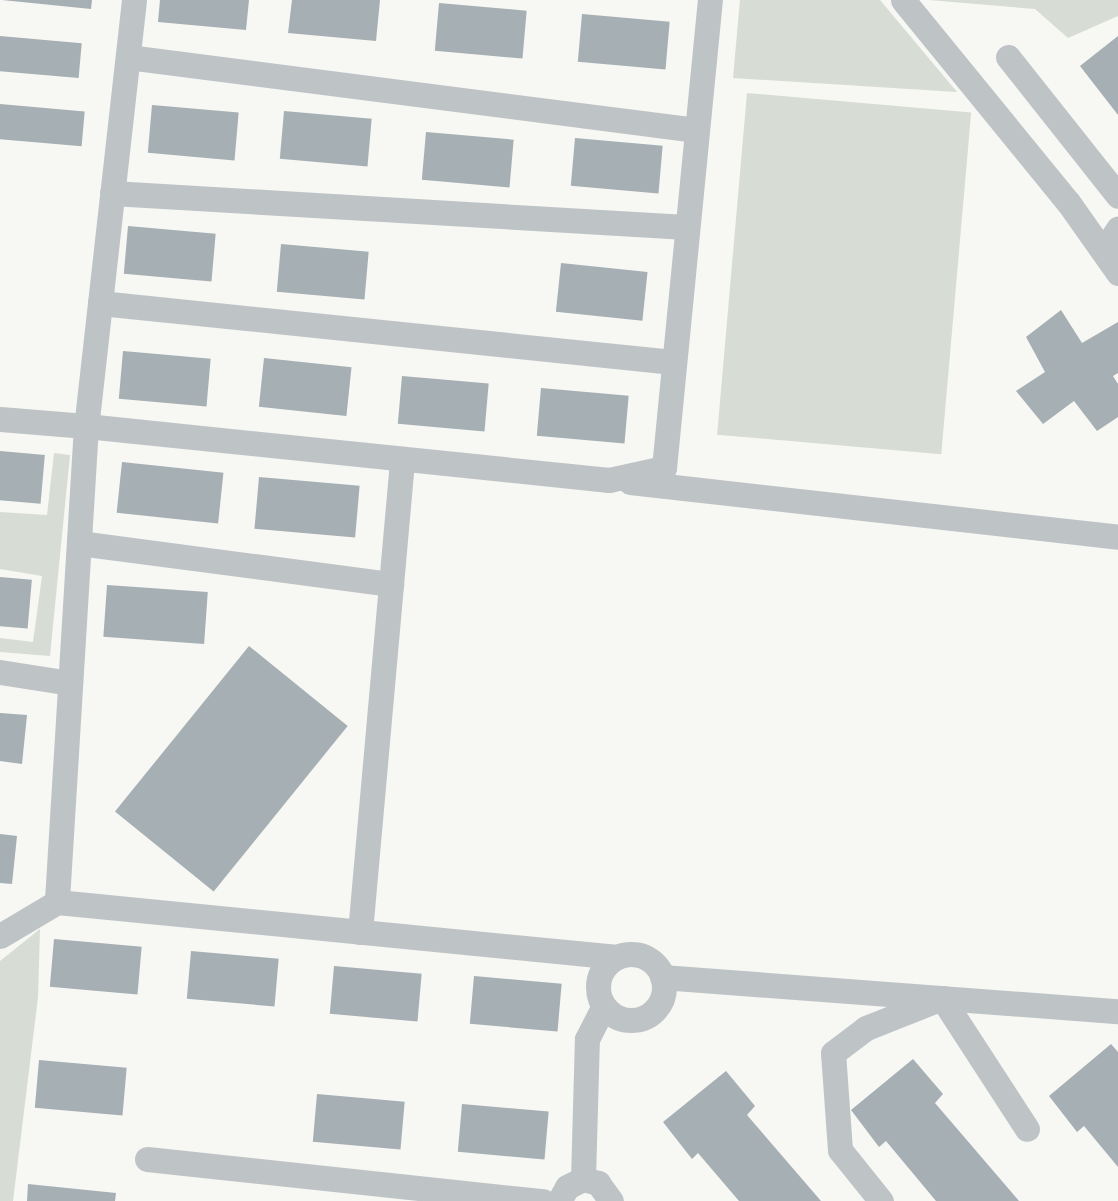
<!DOCTYPE html>
<html>
<head>
<meta charset="utf-8">
<style>
	body { margin:0 }
	#map { position:relative; width:1118px; height:1201px; overflow:hidden; background:#f7f7f4; font-family:"Open Sans",sans-serif }
	div>[style] { position:absolute }
	.green>* { inset:0; background:#d7dcd4; transform-origin:0 0 }
	.building>* { inset:0; background:#a6afb3; transform-origin:0 0 }
	.minor>* { height:25px; margin:-12.5px; padding:0 12.5px; transform-origin:12.5px; border-radius:12.5px; background:#bec3c6 }
	.minor>.ring { margin:-12.5px; padding:0; box-sizing:content-box; background:none; border:25px solid #bec3c6; border-radius:50% }
	span { translate:-50% -50%; white-space:nowrap; text-align:center; line-height:1.15; -webkit-text-stroke:5px #fff; paint-order:stroke }
</style>
</head>
<body>
<div id="map">
	<div class="green">
		<i style="clip-path:polygon(740px 0,880px 0,957px 92px,733px 78px)"></i>
		<i style="clip-path:polygon(929px 0,1118px 0,1118px 16px,1068px 38px,1035px 9px)"></i>
		<i style="left:747px;top:93px;width:225px;height:343px;rotate:5deg"></i>
		<i style="clip-path:polygon(54px 453px,70px 455px,50px 656px,0 652px,0 638px,33px 642px,42px 576px,0 569px,0 512px,47px 515px)"></i>
		<i style="clip-path:polygon(40px 929px,38px 997px,13px 1201px,0 1201px,0 961px)"></i>
	</div>
	<div class="building">
		<i style="clip-path:polygon(2px 0,92px 0,91px 9px)"></i>
		<i style="clip-path:polygon(160px 0,249px 0,246px 30px,158px 22px)"></i>
		<i style="clip-path:polygon(292px 0,380px 0,376px 41px,288px 33px)"></i>
		<i style="left:439px;top:3px;width:88px;height:48px;rotate:5deg"></i>
		<i style="left:582px;top:14px;width:88px;height:48px;rotate:5deg"></i>
		<i style="left:0;top:36px;width:82px;height:35px;rotate:5deg"></i>
		<i style="clip-path:polygon(1118px 36px,1118px 115px,1080px 66px)"></i>
		<i style="left:0;top:104px;width:85px;height:35px;rotate:5deg"></i>
		<i style="left:152px;top:105px;width:87px;height:48px;rotate:5deg"></i>
		<i style="left:284px;top:111px;width:88px;height:48px;rotate:5deg"></i>
		<i style="left:426px;top:132px;width:88px;height:48px;rotate:5deg"></i>
		<i style="left:575px;top:138px;width:88px;height:48px;rotate:5deg"></i>
		<i style="left:128px;top:226px;width:88px;height:48px;rotate:5deg"></i>
		<i style="left:281px;top:244px;width:88px;height:48px;rotate:5deg"></i>
		<i style="left:561px;top:263px;width:87px;height:49px;rotate:6deg"></i>
		<i style="clip-path:polygon(1061px 310px,1082px 343px,1118px 322px,1118px 373px,1113px 376px,1118px 384px,1118px 417px,1097px 431px,1074px 401px,1043px 424px,1016px 391px,1045px 372px,1026px 337px)"></i>
		<i style="left:123px;top:351px;width:88px;height:48px;rotate:5deg"></i>
		<i style="left:264px;top:358px;width:88px;height:49px;rotate:6deg"></i>
		<i style="left:402px;top:376px;width:87px;height:48px;rotate:5deg"></i>
		<i style="left:541px;top:388px;width:88px;height:48px;rotate:5deg"></i>
		<i style="left:0;top:451px;width:45px;height:49px;rotate:5deg"></i>
		<i style="left:122px;top:462px;width:102px;height:51px;rotate:6deg"></i>
		<i style="left:259px;top:477px;width:101px;height:52px;rotate:5deg"></i>
		<i style="left:0;top:577px;width:32px;height:49px;rotate:5deg"></i>
		<i style="left:107px;top:585px;width:101px;height:52px;rotate:4deg"></i>
		<i style="left:249px;top:646px;width:127px;height:213px;rotate:39deg"></i>
		<i style="clip-path:polygon(0 713px,27px 715px,22px 764px,0 761px)"></i>
		<i style="clip-path:polygon(0 834px,17px 836px,12px 884px,0 883px)"></i>
		<i style="left:54px;top:939px;width:88px;height:48px;rotate:5deg"></i>
		<i style="left:191px;top:951px;width:88px;height:48px;rotate:5deg"></i>
		<i style="left:334px;top:966px;width:88px;height:48px;rotate:5deg"></i>
		<i style="left:474px;top:976px;width:88px;height:48px;rotate:5deg"></i>
		<i style="clip-path:polygon(1111px 1044px,1118px 1052px,1118px 1167px,1084px 1126px,1077px 1132px,1049px 1096px)"></i>
		<i style="clip-path:polygon(913px 1059px,943px 1094px,935px 1103px,1019px 1201px,936px 1201px,886px 1141px,879px 1147px,851px 1110px)"></i>
		<i style="left:39px;top:1060px;width:88px;height:48px;rotate:5deg"></i>
		<i style="clip-path:polygon(726px 1071px,755px 1106px,747px 1115px,821px 1201px,739px 1201px,698px 1153px,692px 1159px,663px 1122px)"></i>
		<i style="left:317px;top:1094px;width:88px;height:48px;rotate:5deg"></i>
		<i style="left:462px;top:1104px;width:87px;height:48px;rotate:5deg"></i>
		<i style="clip-path:polygon(28px 1184px,116px 1193px,115px 1201px,27px 1201px)"></i>
	</div>
	<div class="minor">
		<i style="left:134px;top:0;width:429px;rotate:96.4deg"></i>
		<i style="left:86px;top:426px;width:526px;rotate:5.89deg"></i>
		<i style="left:609px;top:480px;width:56px;rotate:-12.3deg"></i>
		<i style="left:664px;top:468px;width:470px;rotate:-84.4deg"></i>
		<i style="left:903px;top:0;width:261px;rotate:50.8deg"></i>
		<i style="left:1068px;top:202px;width:87px;rotate:54.8deg"></i>
		<i style="left:128px;top:57px;width:573px;rotate:7.32deg"></i>
		<i style="left:1008px;top:57px;width:177px;rotate:51.6deg"></i>
		<i style="left:112px;top:193px;width:575px;rotate:3.39deg"></i>
		<i style="left:1103px;top:251px;width:27px;rotate:-56deg"></i>
		<i style="left:100px;top:303px;width:576px;rotate:5.88deg"></i>
		<i style="left:0;top:419px;width:86px;rotate:4.7deg"></i>
		<i style="left:86px;top:426px;width:477px;rotate:93.5deg"></i>
		<i style="left:630px;top:482px;width:491px;rotate:6.4deg"></i>
		<i style="left:79px;top:543px;width:315px;rotate:7.5deg"></i>
		<i style="left:0;top:672px;width:71px;rotate:8.9deg"></i>
		<i style="left:360px;top:932px;width:475px;rotate:-84.9deg"></i>
		<i style="left:0;top:936px;width:66px;rotate:-30.8deg"></i>
		<i style="left:57px;top:902px;width:563px;rotate:5.61deg"></i>
		<i class="ring" style="left:598px;top:954px;width:41px;height:41px"></i>
		<i style="left:662px;top:977px;width:457px;rotate:4.3deg"></i>
		<i style="left:147px;top:1159px;width:398px;rotate:6.1deg"></i>
		<i style="left:583px;top:1179px;width:140px;rotate:-88.4deg"></i>
		<i style="left:587px;top:1039px;width:37px;rotate:-63deg"></i>
		<i style="left:559px;top:1201px;width:16px;rotate:-60deg"></i>
		<i style="left:567px;top:1187px;width:18px;rotate:-27deg"></i>
		<i style="left:583px;top:1179px;width:16px;rotate:15deg"></i>
		<i style="left:598px;top:1183px;width:22px;rotate:54deg"></i>
		<i style="left:881px;top:1201px;width:65px;rotate:-128.8deg"></i>
		<i style="left:840px;top:1150px;width:97px;rotate:-94.1deg"></i>
		<i style="left:833px;top:1053px;width:41px;rotate:-37.1deg"></i>
		<i style="left:866px;top:1028px;width:82px;rotate:-21.5deg"></i>
		<i style="left:942px;top:998px;width:156px;rotate:57deg"></i>
	</div>
</div>
</body>
</html>
